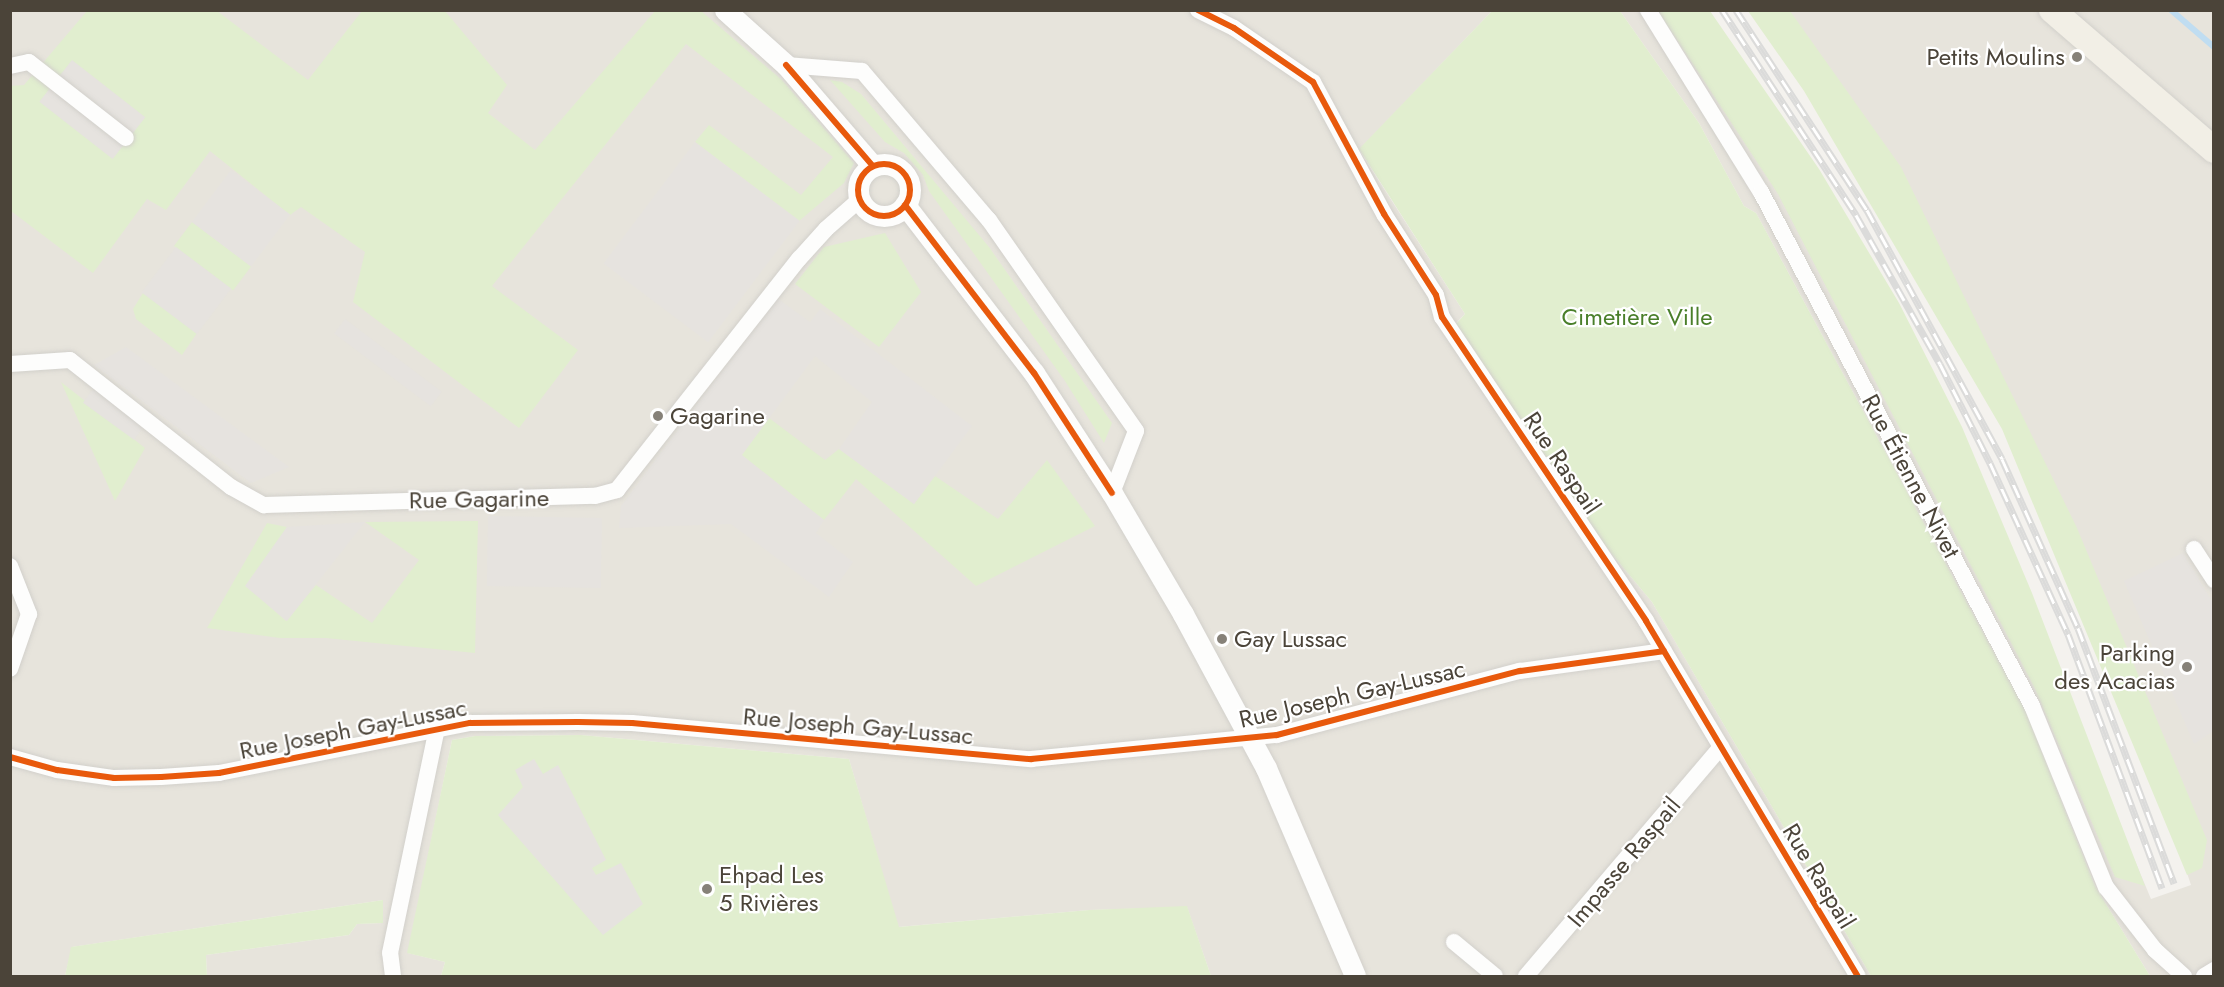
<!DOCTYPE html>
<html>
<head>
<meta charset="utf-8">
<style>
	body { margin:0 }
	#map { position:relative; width:2224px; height:987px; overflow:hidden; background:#f4f2ee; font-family:Jost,sans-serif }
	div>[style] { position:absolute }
	.residential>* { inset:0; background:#e7e4dc }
	.green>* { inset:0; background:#e1eecf; transform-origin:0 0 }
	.parking>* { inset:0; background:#e6e3df; transform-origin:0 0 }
	.stream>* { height:6px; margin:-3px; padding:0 3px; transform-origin:3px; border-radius:3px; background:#c0ddf1 }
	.roads { filter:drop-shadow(0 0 2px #d2d0cb) drop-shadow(0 0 2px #d2d0cb) }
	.minor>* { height:16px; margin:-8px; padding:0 8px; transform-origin:8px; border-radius:8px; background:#fdfdfc }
	.tertiary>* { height:21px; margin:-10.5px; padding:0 10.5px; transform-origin:10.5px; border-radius:10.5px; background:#fdfdfc }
	.tertiary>.ring { margin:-10.5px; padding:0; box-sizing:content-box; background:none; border:21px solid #fdfdfc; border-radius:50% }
	.primary>* { height:26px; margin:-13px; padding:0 13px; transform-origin:13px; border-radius:13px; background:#f2efe6 }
	.rail>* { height:7px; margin-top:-3.5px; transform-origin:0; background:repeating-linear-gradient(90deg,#fff 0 14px,#dbdbda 0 28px); box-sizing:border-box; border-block:2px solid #dbdbda }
	.cycleway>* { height:6px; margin:-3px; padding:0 3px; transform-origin:3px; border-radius:3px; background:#e8590c }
	.cycleway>.ring { margin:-3px; padding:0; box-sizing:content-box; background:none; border:6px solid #e8590c; border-radius:50% }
	.dots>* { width:16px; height:16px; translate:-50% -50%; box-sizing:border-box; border:3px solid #fff; border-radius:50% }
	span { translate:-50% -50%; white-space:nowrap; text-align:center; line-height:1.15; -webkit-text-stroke:4.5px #fff; paint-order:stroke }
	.poi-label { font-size:24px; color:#4b4439 }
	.right { translate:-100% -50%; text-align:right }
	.left { translate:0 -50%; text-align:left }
	.park-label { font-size:24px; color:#4a7f2a }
	.street-label { font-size:24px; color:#4b4439 }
	.frame { position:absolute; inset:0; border:12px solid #4b4439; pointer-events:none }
</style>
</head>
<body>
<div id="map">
	<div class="residential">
		<i style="clip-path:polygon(10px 11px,1492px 11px,1359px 150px,1465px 314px,1455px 324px,1595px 534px,1652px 602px,1871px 976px,1211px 976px,1187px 907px,1089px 910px,898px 927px,849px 759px,581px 735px,475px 736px,452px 740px,408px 953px,445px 962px,441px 976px,207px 976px,206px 955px,349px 935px,357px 924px,383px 923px,383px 900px,72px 947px,65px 976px,11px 976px)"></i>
		<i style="clip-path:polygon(1620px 11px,1695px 11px,2014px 572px,2151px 899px,2191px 885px,2133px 712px,1989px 385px,1762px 11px,2213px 11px,2213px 976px,2150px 976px,2095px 886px,2025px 710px,1756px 213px,1744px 206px,1699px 123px)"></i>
	</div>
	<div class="green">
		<i style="clip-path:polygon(87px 11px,217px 11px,308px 80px,362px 11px,445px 11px,507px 85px,488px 113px,535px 150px,655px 11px,701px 11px,782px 80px,854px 163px,844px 183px,799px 221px,695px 142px,709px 125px,801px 195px,833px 157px,686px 44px,492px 286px,578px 350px,519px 428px,353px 302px,365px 252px,301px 207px,290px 215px,210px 151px,166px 210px,147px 199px,93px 273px,11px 211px,10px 86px,24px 85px)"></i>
		<i style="clip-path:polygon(1492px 11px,1620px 11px,1699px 123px,1744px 206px,1756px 213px,2025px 710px,2095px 886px,2150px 976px,1871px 976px,1652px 602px,1595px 534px,1455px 325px,1465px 314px,1359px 149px)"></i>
		<i style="clip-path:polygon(1658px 11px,1710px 11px,1819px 169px,1899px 303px,1962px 427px,2032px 593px,2145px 886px,2115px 877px,2035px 689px,1778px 194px)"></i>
		<i style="clip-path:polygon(1748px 11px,1790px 11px,1901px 167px,2077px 528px,2207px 840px,2202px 868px,2187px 875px,2002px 429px,1804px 91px)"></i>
		<i style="clip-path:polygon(830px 80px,842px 82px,861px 94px,989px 247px,1112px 423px,1104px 443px,1065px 381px,929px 191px,923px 175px,904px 153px,885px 142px)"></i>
		<i style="left:192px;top:222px;width:74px;height:30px;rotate:37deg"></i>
		<i style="clip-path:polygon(885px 233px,921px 292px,879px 347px,795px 284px,824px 247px)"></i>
		<i style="clip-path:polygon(143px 293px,197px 333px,182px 355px,136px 319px,133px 309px)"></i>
		<i style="clip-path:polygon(61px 382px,145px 448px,115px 501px)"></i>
		<i style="clip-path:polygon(769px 418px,825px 460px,839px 449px,914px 504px,935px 476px,998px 519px,1047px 460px,1095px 526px,976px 586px,856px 479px,824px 520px,741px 455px)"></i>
		<i style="clip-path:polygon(478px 521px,475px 653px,326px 638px,280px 638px,207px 628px,267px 523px,287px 527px,246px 586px,286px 621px,316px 585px,372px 623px,419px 560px,365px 522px)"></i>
		<i style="clip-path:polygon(581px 735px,849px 759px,899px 927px,1089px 910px,1187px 906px,1211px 976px,441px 976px,445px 962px,407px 953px,452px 740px,475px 736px)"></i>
		<i style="clip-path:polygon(383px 900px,383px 923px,357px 924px,349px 935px,206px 955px,207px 976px,65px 976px,71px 947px)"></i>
	</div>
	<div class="parking">
		<i style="left:72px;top:60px;width:93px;height:53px;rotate:38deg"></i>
		<i style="left:695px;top:142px;width:131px;height:152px;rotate:37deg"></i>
		<i style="left:231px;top:170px;width:74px;height:65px;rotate:37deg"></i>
		<i style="left:176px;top:247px;width:69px;height:57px;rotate:37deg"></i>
		<i style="clip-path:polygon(777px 298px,810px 322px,820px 309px,972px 426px,914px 504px,839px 449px,872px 402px,815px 356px,742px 455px,824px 520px,816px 533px,853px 562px,829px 597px,731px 524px,619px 528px,621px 506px)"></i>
		<i style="left:345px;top:319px;width:121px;height:18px;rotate:37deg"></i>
		<i style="clip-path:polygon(126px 347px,289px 467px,251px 483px,94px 365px)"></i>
		<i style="left:93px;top:389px;width:63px;height:17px;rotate:36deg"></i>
		<i style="left:602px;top:518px;width:70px;height:114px;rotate:91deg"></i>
		<i style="clip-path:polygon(365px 522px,287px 621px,245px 586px,287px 527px)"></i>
		<i style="clip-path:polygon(2183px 553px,2213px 603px,2213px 731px,2194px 744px,2124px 581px)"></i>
		<i style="clip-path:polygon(534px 759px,543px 774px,558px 765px,606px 860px,592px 868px,596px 875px,621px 863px,643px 904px,603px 935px,498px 815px,523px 787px,515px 770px)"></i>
	</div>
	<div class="stream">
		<i style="left:2171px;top:10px;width:57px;rotate:40.7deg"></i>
	</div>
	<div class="roads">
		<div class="minor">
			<i style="left:1198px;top:10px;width:40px;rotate:26.6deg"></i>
			<i style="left:1234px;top:28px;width:96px;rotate:34.4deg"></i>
			<i style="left:1313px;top:82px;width:150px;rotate:61.7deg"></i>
			<i style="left:1384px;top:214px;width:96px;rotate:57.3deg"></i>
			<i style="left:1436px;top:295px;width:23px;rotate:75deg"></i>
			<i style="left:1442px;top:317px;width:366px;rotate:56.1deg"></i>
			<i style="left:1646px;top:621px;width:413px;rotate:59.2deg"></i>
			<i style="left:1648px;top:10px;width:214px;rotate:58.2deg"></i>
			<i style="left:1761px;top:192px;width:581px;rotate:62.2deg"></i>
			<i style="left:2032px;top:706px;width:196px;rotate:67.8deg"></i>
			<i style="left:2106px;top:887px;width:80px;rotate:52.1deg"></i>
			<i style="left:2155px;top:950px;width:39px;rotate:42deg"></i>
			<i style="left:786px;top:65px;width:76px;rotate:4.5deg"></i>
			<i style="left:862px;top:71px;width:196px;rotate:49.6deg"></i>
			<i style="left:989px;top:220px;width:257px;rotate:55.1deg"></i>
			<i style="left:1136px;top:431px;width:66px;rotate:111.2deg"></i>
			<i style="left:10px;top:66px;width:19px;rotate:-12deg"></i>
			<i style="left:29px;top:62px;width:123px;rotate:38.1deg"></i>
			<i style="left:10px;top:364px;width:60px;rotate:-3.8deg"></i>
			<i style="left:70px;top:360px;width:205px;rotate:38.3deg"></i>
			<i style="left:231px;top:487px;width:38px;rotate:29deg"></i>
			<i style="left:264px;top:505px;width:331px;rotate:-1.6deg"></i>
			<i style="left:595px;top:496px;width:23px;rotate:-15deg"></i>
			<i style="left:617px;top:490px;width:294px;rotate:-51.8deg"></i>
			<i style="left:799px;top:259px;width:40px;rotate:-48deg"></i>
			<i style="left:826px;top:229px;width:44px;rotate:-41.3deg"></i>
			<i style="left:2194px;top:549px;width:37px;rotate:57deg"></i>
			<i style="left:10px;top:566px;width:52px;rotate:68.4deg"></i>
			<i style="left:29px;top:614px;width:58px;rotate:109.1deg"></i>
			<i style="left:10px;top:757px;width:49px;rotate:15.5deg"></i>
			<i style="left:57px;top:770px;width:58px;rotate:8deg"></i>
			<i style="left:114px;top:778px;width:47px;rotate:-1.2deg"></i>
			<i style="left:161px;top:777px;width:58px;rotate:-3.9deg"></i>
			<i style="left:219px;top:773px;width:256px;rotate:-11.3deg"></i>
			<i style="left:470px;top:723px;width:108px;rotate:-0.5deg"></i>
			<i style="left:578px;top:722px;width:54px;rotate:1.1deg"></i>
			<i style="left:632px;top:723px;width:401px;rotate:5.2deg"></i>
			<i style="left:1031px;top:759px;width:247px;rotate:-5.6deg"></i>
			<i style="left:1277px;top:735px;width:251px;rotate:-14.8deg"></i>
			<i style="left:1520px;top:671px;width:145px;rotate:-7.9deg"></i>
			<i style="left:1454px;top:942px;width:53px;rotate:39.7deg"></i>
			<i style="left:393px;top:976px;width:23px;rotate:-97deg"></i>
			<i style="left:390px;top:953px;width:230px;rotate:-78.2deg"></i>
			<i style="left:1526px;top:976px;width:301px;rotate:-49.6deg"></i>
			<i style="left:2204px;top:976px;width:12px;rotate:-31deg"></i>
		</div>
		<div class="tertiary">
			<i style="left:725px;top:10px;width:82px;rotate:42deg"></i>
			<i style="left:786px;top:65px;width:133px;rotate:49.3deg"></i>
			<i class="ring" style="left:858px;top:164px;width:31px;height:31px"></i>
			<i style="left:905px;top:205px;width:212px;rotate:52.5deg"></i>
			<i style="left:1034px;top:373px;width:143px;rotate:57deg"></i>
			<i style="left:1112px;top:493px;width:140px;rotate:59.6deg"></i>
			<i style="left:1183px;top:614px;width:175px;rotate:61.7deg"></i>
			<i style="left:1266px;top:768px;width:226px;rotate:66.8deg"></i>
		</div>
		<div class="primary">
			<i style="left:2052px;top:10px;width:214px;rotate:40.8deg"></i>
		</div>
	</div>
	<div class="rail">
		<i style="left:1722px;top:10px;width:245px;rotate:56.8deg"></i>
		<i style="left:1856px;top:215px;width:171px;rotate:60.6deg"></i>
		<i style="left:1940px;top:364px;width:111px;rotate:63.2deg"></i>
		<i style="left:1990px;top:463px;width:188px;rotate:65.5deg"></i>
		<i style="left:2068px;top:634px;width:271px;rotate:69.7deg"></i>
		<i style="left:1736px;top:10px;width:239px;rotate:56.8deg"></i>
		<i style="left:1867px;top:210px;width:283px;rotate:61.5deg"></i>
		<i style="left:2002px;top:459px;width:185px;rotate:65.8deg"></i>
		<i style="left:2078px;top:628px;width:273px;rotate:69.4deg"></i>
	</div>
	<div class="cycleway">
		<i style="left:1198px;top:10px;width:40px;rotate:26.6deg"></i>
		<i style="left:1234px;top:28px;width:96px;rotate:34.4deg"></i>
		<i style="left:1313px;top:82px;width:150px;rotate:61.7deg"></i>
		<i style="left:1384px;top:214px;width:96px;rotate:57.3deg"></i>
		<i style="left:1436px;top:295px;width:23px;rotate:75deg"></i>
		<i style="left:1442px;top:317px;width:366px;rotate:56.1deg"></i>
		<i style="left:1646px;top:621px;width:413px;rotate:59.2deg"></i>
		<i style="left:786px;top:65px;width:133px;rotate:49.3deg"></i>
		<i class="ring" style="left:858px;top:164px;width:46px;height:46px"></i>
		<i style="left:905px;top:205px;width:212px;rotate:52.5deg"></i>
		<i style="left:1034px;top:373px;width:143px;rotate:57deg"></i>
		<i style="left:10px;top:757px;width:49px;rotate:15.5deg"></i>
		<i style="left:57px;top:770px;width:58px;rotate:8deg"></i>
		<i style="left:114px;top:778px;width:47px;rotate:-1.2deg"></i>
		<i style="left:161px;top:777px;width:58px;rotate:-3.9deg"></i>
		<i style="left:219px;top:773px;width:256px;rotate:-11.3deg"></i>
		<i style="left:470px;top:723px;width:108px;rotate:-0.5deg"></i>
		<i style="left:578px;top:722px;width:54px;rotate:1.1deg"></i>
		<i style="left:632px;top:723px;width:401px;rotate:5.2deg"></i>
		<i style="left:1031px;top:759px;width:247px;rotate:-5.6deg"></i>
		<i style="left:1277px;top:735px;width:251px;rotate:-14.8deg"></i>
		<i style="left:1520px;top:671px;width:145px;rotate:-7.9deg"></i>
	</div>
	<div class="dots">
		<i style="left:2077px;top:57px;background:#868178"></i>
		<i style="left:658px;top:416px;background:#868178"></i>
		<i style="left:1222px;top:639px;background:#868178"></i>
		<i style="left:2187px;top:667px;background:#868178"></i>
		<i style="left:707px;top:889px;background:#868178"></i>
	</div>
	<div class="poi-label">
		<span class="right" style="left:2065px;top:57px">Petits Moulins</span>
		<span class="left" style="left:670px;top:416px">Gagarine</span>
		<span class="left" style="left:1234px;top:639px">Gay Lussac</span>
		<span class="right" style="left:2175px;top:667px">Parking<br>des Acacias</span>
		<span class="left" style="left:719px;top:889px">Ehpad Les<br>5 Rivières</span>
	</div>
	<div class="park-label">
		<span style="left:1637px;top:317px">Cimetière Ville</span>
	</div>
	<div class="street-label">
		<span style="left:1562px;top:463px;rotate:56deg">Rue Raspail</span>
		<span style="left:1911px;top:476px;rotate:62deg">Rue Étienne Nivet</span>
		<span style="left:479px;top:499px;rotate:-1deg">Rue Gagarine</span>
		<span style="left:1352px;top:694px;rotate:-13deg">Rue Joseph Gay-Lussac</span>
		<span style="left:858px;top:726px;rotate:5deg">Rue Joseph Gay-Lussac</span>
		<span style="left:353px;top:729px;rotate:-11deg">Rue Joseph Gay-Lussac</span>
		<span style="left:1624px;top:862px;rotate:-50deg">Impasse Raspail</span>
		<span style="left:1819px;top:876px;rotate:59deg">Rue Raspail</span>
	</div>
	<div class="frame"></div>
</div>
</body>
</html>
